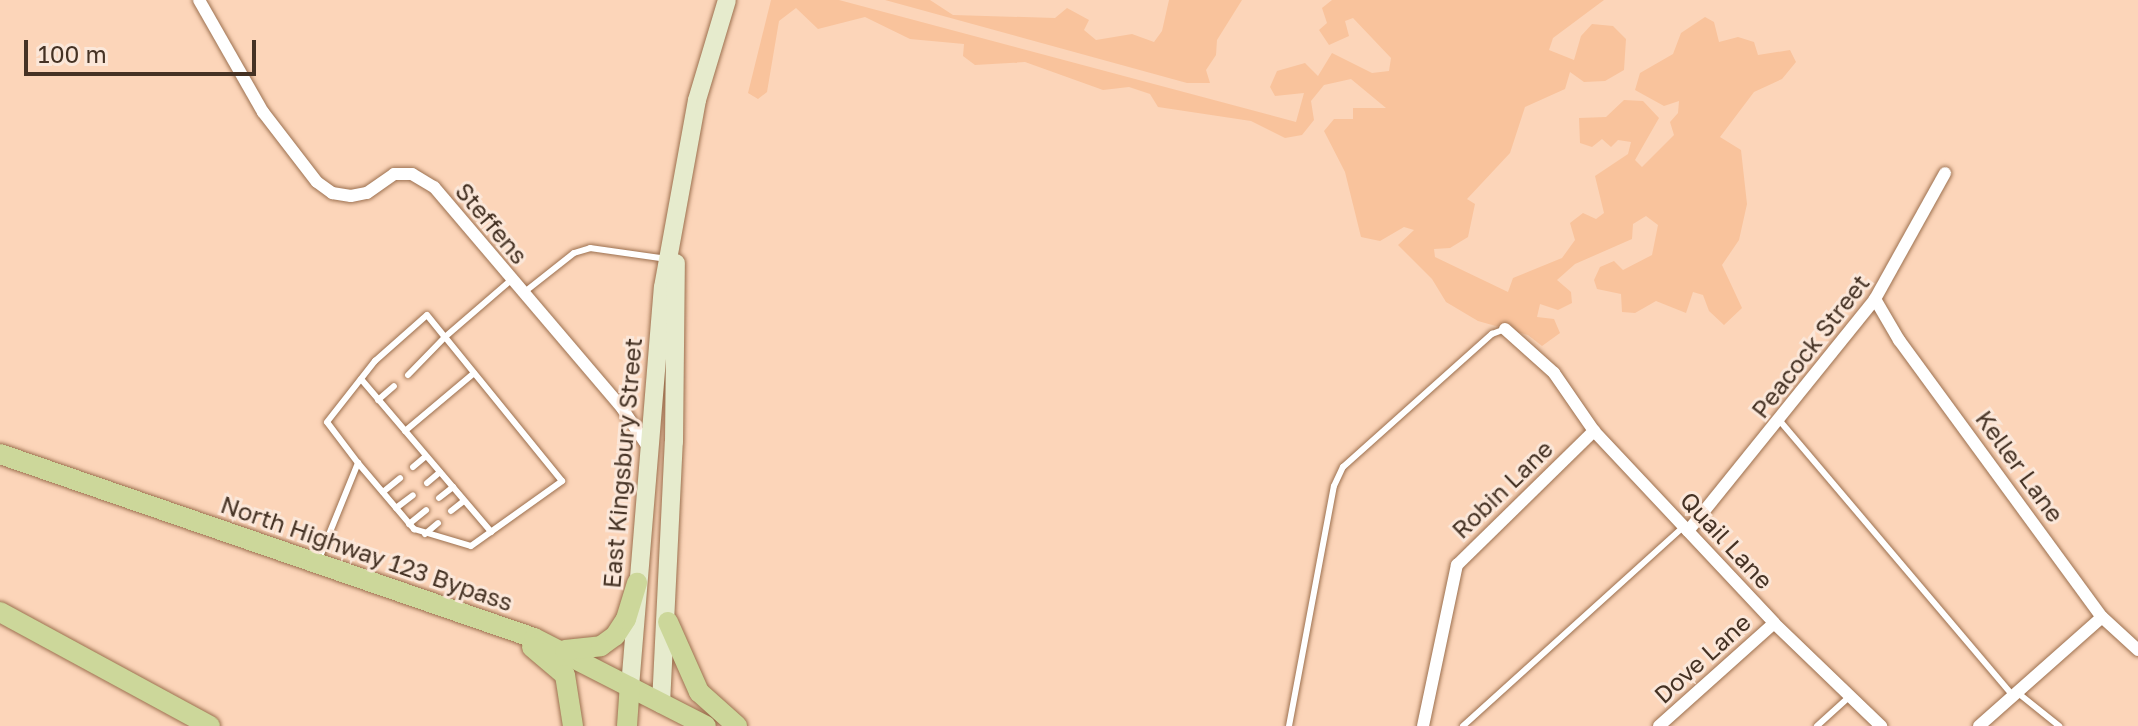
<!DOCTYPE html>
<html>
<head>
<meta charset="utf-8">
<style>
	body { margin:0 }
	#map { position:relative; width:2138px; height:726px; overflow:hidden; background:#fcd5b9; font-family:"Golos Text",sans-serif }
	div>[style] { position:absolute }
	.green>* { inset:0; background:#f9c39c }
	.roads { filter:drop-shadow(0 0 2px #9c704f) drop-shadow(0 0 2px #9c704f) }
	.lane>* { height:6px; margin:-3px; padding:0 3px; transform-origin:3px; border-radius:3px; background:#fff }
	.street>* { height:12px; margin:-6px; padding:0 6px; transform-origin:6px; border-radius:6px; background:#fff }
	.secondary>* { height:18px; margin:-9px; padding:0 9px; transform-origin:9px; border-radius:9px; background:#e6ebcd }
	.primary>* { height:20px; margin:-10px; padding:0 10px; transform-origin:10px; border-radius:10px; background:#ccd79a }
	span { translate:-50% -50%; white-space:nowrap; text-align:center; line-height:1.15; -webkit-text-stroke:6px #fbe7d9; paint-order:stroke }
	.street-label { font-size:24px; color:#453224 }
	.scale { position:absolute; left:24px; top:40px; width:232px; height:36px; box-sizing:border-box; border:4px solid #453224; border-top:0; padding-left:10px; font-size:24px; line-height:28px; white-space:nowrap; color:#453224; -webkit-text-stroke:6px #fbe7d9; paint-order:stroke }
</style>
</head>
<body>
<div id="map">
	<div class="green">
		<i style="clip-path:polygon(771px 0,839px 0,1296px 122px,1304px 93px,1275px 96px,1270px 87px,1277px 71px,1305px 63px,1318px 76px,1332px 53px,1372px 73px,1389px 71px,1391px 58px,1353px 18px,1345px 21px,1349px 36px,1329px 45px,1319px 30px,1327px 23px,1322px 8px,1332px 0,1604px 0,1553px 38px,1549px 50px,1574px 60px,1581px 36px,1592px 24px,1613px 26px,1626px 39px,1624px 70px,1605px 81px,1584px 82px,1570px 72px,1565px 89px,1525px 107px,1510px 153px,1467px 199px,1475px 204px,1468px 237px,1450px 248px,1434px 249px,1435px 257px,1508px 292px,1513px 278px,1562px 258px,1575px 240px,1570px 223px,1583px 213px,1596px 219px,1604px 213px,1595px 176px,1628px 154px,1631px 142px,1618px 140px,1611px 147px,1602px 139px,1592px 147px,1580px 143px,1579px 118px,1606px 117px,1624px 100px,1643px 101px,1659px 118px,1635px 160px,1642px 167px,1674px 135px,1670px 122px,1678px 113px,1679px 101px,1664px 106px,1635px 90px,1640px 73px,1673px 54px,1681px 33px,1705px 17px,1714px 22px,1719px 42px,1738px 37px,1754px 42px,1758px 55px,1790px 50px,1796px 62px,1782px 79px,1754px 92px,1720px 137px,1741px 150px,1747px 204px,1739px 240px,1722px 265px,1742px 308px,1724px 325px,1709px 311px,1703px 295px,1693px 292px,1686px 313px,1656px 301px,1635px 313px,1622px 312px,1621px 294px,1597px 289px,1594px 280px,1600px 267px,1614px 261px,1623px 270px,1652px 255px,1658px 225px,1646px 216px,1633px 224px,1632px 239px,1575px 264px,1557px 280px,1571px 292px,1572px 303px,1558px 310px,1540px 304px,1537px 317px,1554px 319px,1560px 333px,1542px 346px,1528px 335px,1478px 321px,1446px 302px,1432px 279px,1398px 245px,1414px 230px,1404px 227px,1380px 241px,1361px 237px,1345px 172px,1324px 131px,1334px 119px,1353px 119px,1353px 108px,1386px 108px,1351px 79px,1324px 85px,1311px 101px,1314px 120px,1302px 135px,1285px 138px,1251px 121px,1158px 107px,1150px 94px,1129px 87px,1103px 90px,1025px 62px,975px 65px,963px 56px,964px 44px,910px 39px,865px 17px,818px 29px,796px 8px,779px 21px,767px 92px,758px 99px,748px 93px)"></i>
		<i style="clip-path:polygon(885px 0,930px 0,953px 15px,1055px 18px,1067px 8px,1089px 20px,1084px 30px,1096px 40px,1132px 34px,1154px 42px,1162px 31px,1169px 0,1242px 0,1217px 40px,1216px 55px,1206px 70px,1210px 83px,1187px 83px)"></i>
	</div>
	<div class="roads">
		<div class="lane">
			<i style="left:522px;top:294px;width:66px;rotate:-38.3deg"></i>
			<i style="left:574px;top:253px;width:17px;rotate:-17deg"></i>
			<i style="left:590px;top:248px;width:78px;rotate:8.1deg"></i>
			<i style="left:361px;top:379px;width:201px;rotate:49.6deg"></i>
			<i style="left:378px;top:400px;width:21px;rotate:-41deg"></i>
			<i style="left:1780px;top:421px;width:360px;rotate:49.7deg"></i>
			<i style="left:405px;top:431px;width:90px;rotate:-40deg"></i>
			<i style="left:358px;top:463px;width:87px;rotate:49.7deg"></i>
			<i style="left:414px;top:529px;width:59px;rotate:16.6deg"></i>
			<i style="left:471px;top:546px;width:112px;rotate:-35.5deg"></i>
			<i style="left:562px;top:481px;width:186px;rotate:-129.1deg"></i>
			<i style="left:445px;top:337px;width:53px;rotate:134.2deg"></i>
			<i style="left:413px;top:467px;width:17px;rotate:-40deg"></i>
			<i style="left:427px;top:483px;width:17px;rotate:-40deg"></i>
			<i style="left:383px;top:492px;width:22px;rotate:-39deg"></i>
			<i style="left:439px;top:498px;width:18px;rotate:-38deg"></i>
			<i style="left:396px;top:508px;width:21px;rotate:-37deg"></i>
			<i style="left:451px;top:511px;width:16px;rotate:-38deg"></i>
			<i style="left:409px;top:524px;width:22px;rotate:-39deg"></i>
			<i style="left:425px;top:534px;width:17px;rotate:-40deg"></i>
			<i style="left:319px;top:559px;width:104px;rotate:-67.9deg"></i>
			<i style="left:358px;top:463px;width:51px;rotate:-127.1deg"></i>
			<i style="left:327px;top:422px;width:78px;rotate:-51.8deg"></i>
			<i style="left:375px;top:361px;width:69px;rotate:-41.5deg"></i>
			<i style="left:427px;top:315px;width:28px;rotate:51deg"></i>
			<i style="left:445px;top:337px;width:87px;rotate:-40.8deg"></i>
			<i style="left:2018px;top:693px;width:53px;rotate:38.8deg"></i>
			<i style="left:1289px;top:726px;width:244px;rotate:-79.4deg"></i>
			<i style="left:1334px;top:486px;width:21px;rotate:-65deg"></i>
			<i style="left:1343px;top:467px;width:200px;rotate:-41.8deg"></i>
			<i style="left:1492px;top:334px;width:14px;rotate:-21deg"></i>
			<i style="left:1463px;top:726px;width:297px;rotate:-42.1deg"></i>
			<i style="left:1817px;top:726px;width:42px;rotate:-42.1deg"></i>
		</div>
		<div class="street">
			<i style="left:199px;top:0;width:129px;rotate:60.3deg"></i>
			<i style="left:263px;top:112px;width:88px;rotate:52.4deg"></i>
			<i style="left:317px;top:182px;width:19px;rotate:36deg"></i>
			<i style="left:332px;top:193px;width:19px;rotate:9deg"></i>
			<i style="left:351px;top:196px;width:16px;rotate:-11deg"></i>
			<i style="left:367px;top:193px;width:33px;rotate:-35deg"></i>
			<i style="left:394px;top:174px;width:18px"></i>
			<i style="left:412px;top:174px;width:26px;rotate:31deg"></i>
			<i style="left:434px;top:187px;width:290px;rotate:49.6deg"></i>
			<i style="left:622px;top:408px;width:43px;rotate:56.3deg"></i>
			<i style="left:1875px;top:299px;width:48px;rotate:59.7deg"></i>
			<i style="left:1899px;top:340px;width:343px;rotate:53.8deg"></i>
			<i style="left:2102px;top:617px;width:49px;rotate:42.5deg"></i>
			<i style="left:1505px;top:329px;width:66px;rotate:41.9deg"></i>
			<i style="left:1554px;top:373px;width:70px;rotate:55.4deg"></i>
			<i style="left:1594px;top:431px;width:263px;rotate:46.8deg"></i>
			<i style="left:1774px;top:623px;width:149px;rotate:43.9deg"></i>
			<i style="left:1688px;top:531px;width:298px;rotate:-51.1deg"></i>
			<i style="left:1875px;top:299px;width:144px;rotate:-60.9deg"></i>
			<i style="left:1423px;top:726px;width:165px;rotate:-78.1deg"></i>
			<i style="left:1457px;top:565px;width:192px;rotate:-44.4deg"></i>
			<i style="left:1659px;top:726px;width:154px;rotate:-41.8deg"></i>
			<i style="left:1979px;top:726px;width:164px;rotate:-41.5deg"></i>
		</div>
		<div class="secondary">
			<i style="left:630px;top:687px;width:401px;rotate:-85.3deg"></i>
			<i style="left:663px;top:287px;width:190px;rotate:-79.7deg"></i>
			<i style="left:697px;top:100px;width:104px;rotate:-73.3deg"></i>
			<i style="left:661px;top:704px;width:262px;rotate:-87.2deg"></i>
			<i style="left:674px;top:442px;width:179px;rotate:-89.4deg"></i>
		</div>
		<div class="primary">
			<i style="left:0;top:454px;width:565px;rotate:19.01deg"></i>
			<i style="left:534px;top:638px;width:193px;rotate:27.1deg"></i>
			<i style="left:0;top:612px;width:239px;rotate:28.5deg"></i>
			<i style="left:668px;top:622px;width:77px;rotate:66.1deg"></i>
			<i style="left:699px;top:692px;width:51px;rotate:41.8deg"></i>
			<i style="left:532px;top:647px;width:43px;rotate:40.3deg"></i>
			<i style="left:565px;top:675px;width:52px;rotate:81.1deg"></i>
			<i style="left:565px;top:650px;width:36px;rotate:-6deg"></i>
			<i style="left:601px;top:646px;width:17px;rotate:-36deg"></i>
			<i style="left:615px;top:636px;width:20px;rotate:-57deg"></i>
			<i style="left:626px;top:619px;width:38px;rotate:-73deg"></i>
			<i style="left:627px;top:726px;width:39px;rotate:-86deg"></i>
		</div>
	</div>
	<div class="street-label">
		<span style="left:492px;top:223px;rotate:50deg">Steffens</span>
		<span style="left:1810px;top:346px;rotate:-52deg">Peacock Street</span>
		<span style="left:622px;top:463px;rotate:-85deg">East Kingsbury Street</span>
		<span style="left:2020px;top:466px;rotate:54deg">Keller Lane</span>
		<span style="left:1502px;top:489px;rotate:-44deg">Robin Lane</span>
		<span style="left:1727px;top:540px;rotate:47deg">Quail Lane</span>
		<span style="left:367px;top:553px;rotate:19deg">North Highway 123 Bypass</span>
		<span style="left:1702px;top:658px;rotate:-42deg">Dove Lane</span>
	</div>
	<div class="scale">100 m</div>
</div>
</body>
</html>
